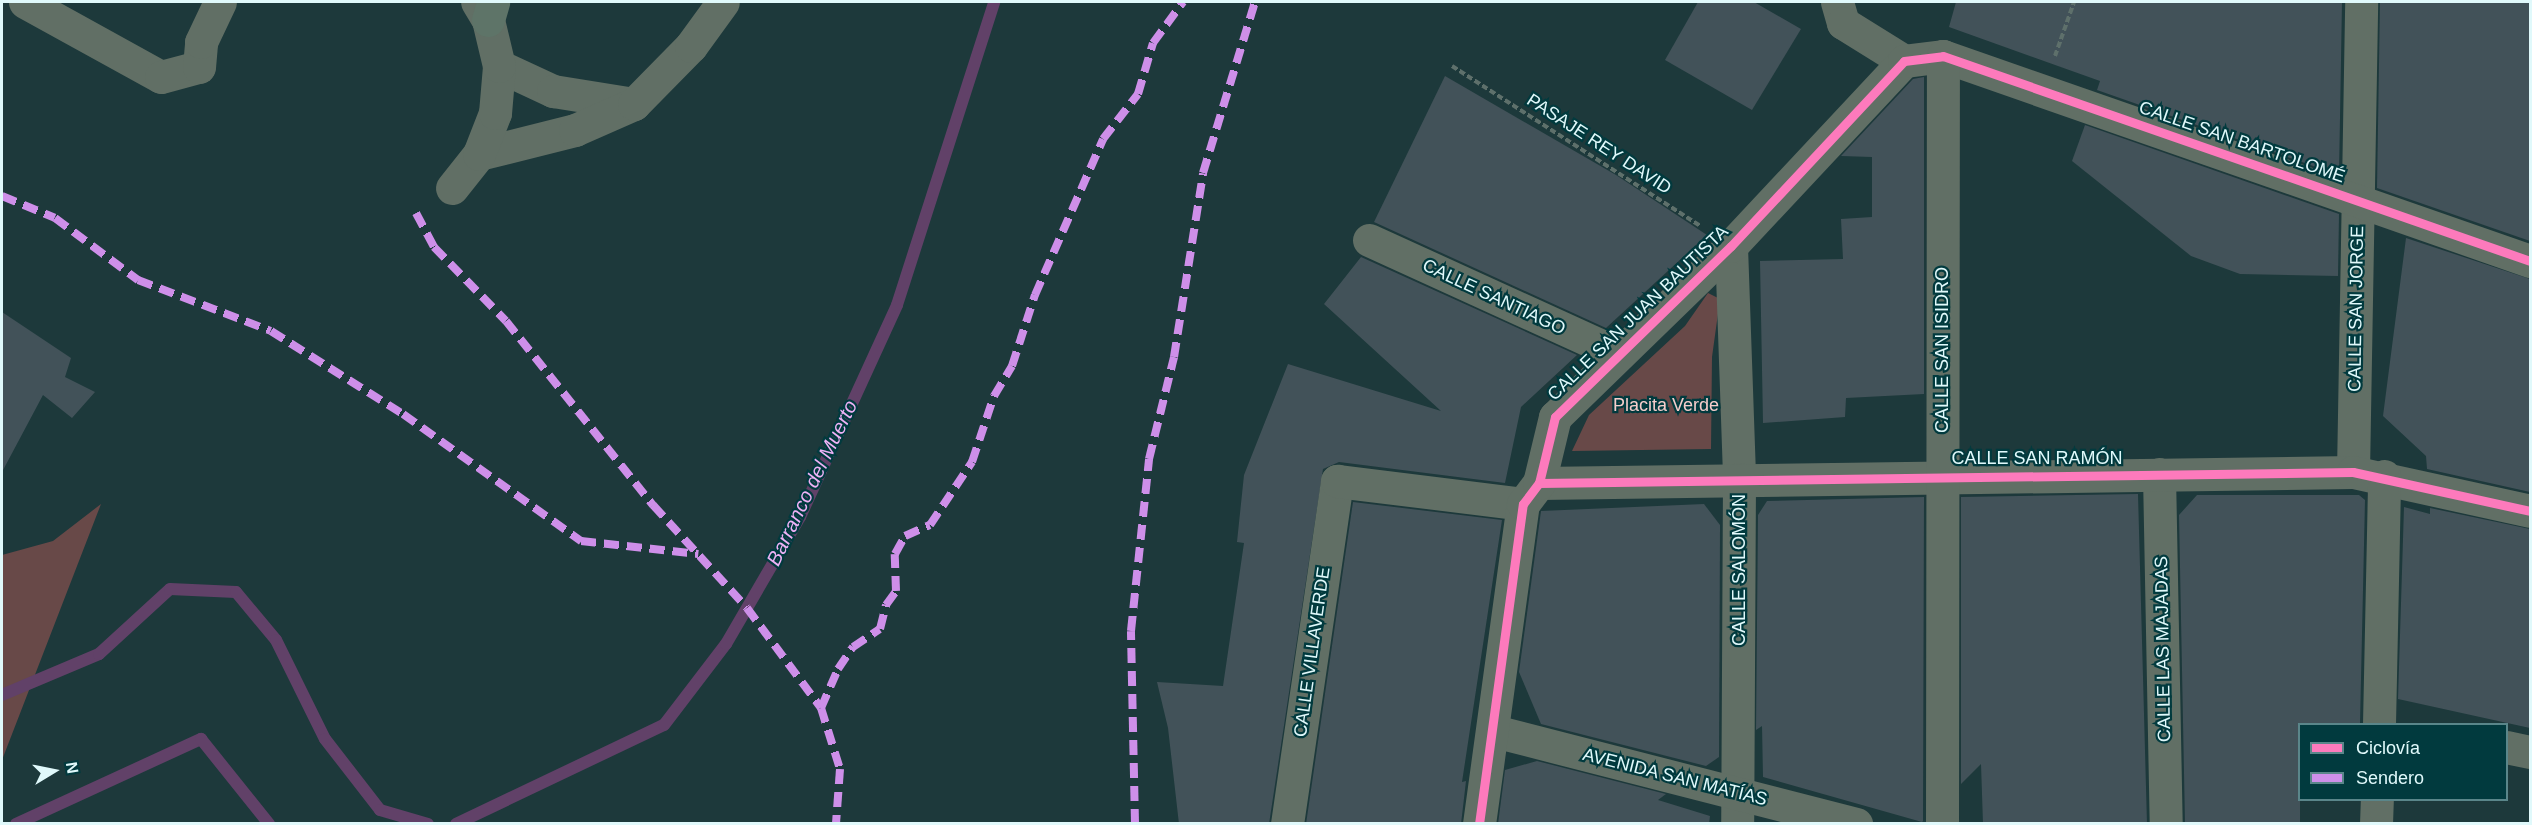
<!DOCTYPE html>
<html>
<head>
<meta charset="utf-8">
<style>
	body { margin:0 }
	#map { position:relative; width:2532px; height:825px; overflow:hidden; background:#1d393b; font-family:Arial,sans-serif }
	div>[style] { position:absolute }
	.green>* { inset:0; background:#684948 }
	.stream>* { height:12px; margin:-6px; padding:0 6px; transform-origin:6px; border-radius:6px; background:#614168 }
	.building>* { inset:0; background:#425259 }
	.path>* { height:4px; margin-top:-2px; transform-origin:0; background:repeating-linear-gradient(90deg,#5e706b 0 6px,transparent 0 9px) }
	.street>* { height:33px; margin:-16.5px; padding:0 16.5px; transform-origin:16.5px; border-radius:16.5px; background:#616f65 }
	.highway>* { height:33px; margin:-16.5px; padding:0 16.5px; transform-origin:16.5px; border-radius:16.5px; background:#5e7468 }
	.quiet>* { height:8px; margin-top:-4px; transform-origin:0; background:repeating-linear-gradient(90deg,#ce8fe9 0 15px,transparent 0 23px) }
	.cycleway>* { height:9px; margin:-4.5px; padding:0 4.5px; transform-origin:4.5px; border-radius:4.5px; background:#fd7abc }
	span { translate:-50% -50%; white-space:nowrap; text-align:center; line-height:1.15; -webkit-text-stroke:4.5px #013a3e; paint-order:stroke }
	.street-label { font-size:18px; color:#e0f9fb }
	.park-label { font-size:18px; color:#f5cdcb }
	.water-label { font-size:20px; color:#eeb2f6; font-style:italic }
	.frame { position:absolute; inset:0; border:3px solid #e0f9fb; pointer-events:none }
	.legend { position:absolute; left:2298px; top:723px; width:210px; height:78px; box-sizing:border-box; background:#013a3e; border:2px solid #5a868a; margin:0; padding:8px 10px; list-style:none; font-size:18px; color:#e0f9fb }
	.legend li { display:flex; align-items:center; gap:12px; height:30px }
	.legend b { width:30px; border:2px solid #5a868a }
	.north { position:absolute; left:24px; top:741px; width:60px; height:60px; -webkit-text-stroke:4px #013a3e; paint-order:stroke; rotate:80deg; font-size:16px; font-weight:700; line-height:24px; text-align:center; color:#e0f9fb }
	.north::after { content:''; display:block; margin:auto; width:21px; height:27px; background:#e0f9fb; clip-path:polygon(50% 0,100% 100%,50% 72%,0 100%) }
</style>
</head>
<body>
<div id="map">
	<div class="green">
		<i style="clip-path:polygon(1708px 293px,1720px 299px,1712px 357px,1711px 449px,1572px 451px,1589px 415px,1685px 326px)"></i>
		<i style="clip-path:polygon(101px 504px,2px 760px,2px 555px,53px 541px)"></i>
	</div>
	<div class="stream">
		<i style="left:2px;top:695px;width:105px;rotate:-22.9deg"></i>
		<i style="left:99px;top:654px;width:96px;rotate:-42.5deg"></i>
		<i style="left:170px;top:589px;width:66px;rotate:2.6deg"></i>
		<i style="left:236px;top:592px;width:62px;rotate:50.2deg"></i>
		<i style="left:276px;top:640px;width:110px;rotate:63.7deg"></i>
		<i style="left:325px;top:739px;width:90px;rotate:52.2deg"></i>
		<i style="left:380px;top:810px;width:50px;rotate:16.3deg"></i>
		<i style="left:16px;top:824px;width:204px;rotate:-24.7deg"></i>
		<i style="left:201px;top:739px;width:109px;rotate:51.3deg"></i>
		<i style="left:456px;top:824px;width:230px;rotate:-25.5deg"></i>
		<i style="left:664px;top:725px;width:102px;rotate:-52.6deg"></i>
		<i style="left:726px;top:644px;width:147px;rotate:-59.8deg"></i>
		<i style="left:800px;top:517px;width:233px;rotate:-65.4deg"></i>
		<i style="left:897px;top:305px;width:318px;rotate:-72.2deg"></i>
	</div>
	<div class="building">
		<i style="clip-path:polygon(1698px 2px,1754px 2px,1801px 29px,1752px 110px,1665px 60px)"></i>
		<i style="clip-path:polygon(1956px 2px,2342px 2px,2339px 175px,2097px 90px,2100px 81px,1949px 27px)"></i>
		<i style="clip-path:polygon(2380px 2px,2530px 2px,2530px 241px,2377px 188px)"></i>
		<i style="clip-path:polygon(1445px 76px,1616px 175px,1707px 235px,1606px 328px,1374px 222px)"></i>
		<i style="clip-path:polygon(1924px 77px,1924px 394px,1846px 398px,1845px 417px,1763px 423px,1760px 261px,1843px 259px,1841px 219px,1872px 217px,1872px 157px,1841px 156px,1913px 79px)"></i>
		<i style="clip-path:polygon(2085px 125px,2339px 214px,2338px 276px,2240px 274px,2191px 256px,2072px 161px)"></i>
		<i style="clip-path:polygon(2406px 238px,2530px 279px,2530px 492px,2427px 469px,2426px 456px,2383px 416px)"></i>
		<i style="clip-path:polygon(1361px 257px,1577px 355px,1521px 407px,1505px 483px,1339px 462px,1323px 469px,1269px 824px,1179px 824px,1168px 728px,1157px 682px,1223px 686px,1244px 543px,1237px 542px,1244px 475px,1288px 364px,1441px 411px,1324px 304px)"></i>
		<i style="clip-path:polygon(2px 312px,71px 358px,65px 377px,95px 392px,72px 418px,43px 395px,2px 472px)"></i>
		<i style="clip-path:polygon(2138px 494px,2147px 824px,1983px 824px,1981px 764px,1961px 784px,1961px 497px)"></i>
		<i style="clip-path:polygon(2197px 495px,2359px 495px,2365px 500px,2360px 724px,2300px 724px,2300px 824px,2185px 824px,2179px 515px)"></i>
		<i style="clip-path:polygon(1924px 497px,1923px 821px,1922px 822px,1763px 777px,1762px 726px,1756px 730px,1758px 515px,1767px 501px)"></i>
		<i style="clip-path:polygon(1353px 502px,1502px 520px,1462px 782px,1466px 781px,1461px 824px,1306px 824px)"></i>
		<i style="clip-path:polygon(1704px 504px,1720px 525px,1719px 757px,1706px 766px,1541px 724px,1519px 672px,1541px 511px)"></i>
		<i style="clip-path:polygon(2404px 507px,2430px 514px,2430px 508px,2530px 529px,2530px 728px,2398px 699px)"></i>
		<i style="clip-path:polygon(1537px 761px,1666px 794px,1658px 800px,1710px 816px,1709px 824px,1498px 824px,1505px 770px)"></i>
	</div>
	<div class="path">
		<i style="left:2055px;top:56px;width:57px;rotate:-70.6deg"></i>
		<i style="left:1452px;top:66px;width:295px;rotate:32.8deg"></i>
	</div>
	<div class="street">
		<i style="left:25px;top:2px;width:155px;rotate:28.9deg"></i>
		<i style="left:161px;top:77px;width:39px;rotate:-15deg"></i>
		<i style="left:199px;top:67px;width:25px;rotate:-85deg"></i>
		<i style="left:201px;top:42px;width:44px;rotate:-64.6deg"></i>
		<i style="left:1837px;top:2px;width:22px;rotate:74deg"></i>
		<i style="left:1843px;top:23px;width:72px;rotate:31.9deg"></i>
		<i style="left:499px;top:66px;width:60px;rotate:24.8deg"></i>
		<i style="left:553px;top:91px;width:82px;rotate:9.1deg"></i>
		<i style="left:479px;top:154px;width:99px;rotate:-14deg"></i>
		<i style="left:575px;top:130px;width:64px;rotate:-23.8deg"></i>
		<i style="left:634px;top:104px;width:81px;rotate:-45.5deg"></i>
		<i style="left:691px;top:46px;width:54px;rotate:-54deg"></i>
		<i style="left:452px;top:188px;width:43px;rotate:-51.5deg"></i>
		<i style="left:479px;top:154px;width:44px;rotate:-68.7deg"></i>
		<i style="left:495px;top:113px;width:47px;rotate:-85.1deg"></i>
		<i style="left:499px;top:66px;width:47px;rotate:-103.4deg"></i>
		<i style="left:488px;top:20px;width:21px;rotate:-121deg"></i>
		<i style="left:1369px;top:240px;width:275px;rotate:24.5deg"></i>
		<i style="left:1731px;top:246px;width:233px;rotate:88deg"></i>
		<i style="left:1739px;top:479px;width:345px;rotate:90.3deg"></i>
		<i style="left:2353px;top:472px;width:470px;rotate:-89deg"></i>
		<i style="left:2159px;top:474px;width:350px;rotate:88.9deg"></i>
		<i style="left:1539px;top:483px;width:814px;rotate:-0.77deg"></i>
		<i style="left:2353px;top:472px;width:181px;rotate:12.4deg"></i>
		<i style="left:2379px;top:724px;width:248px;rotate:-88.8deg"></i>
		<i style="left:1494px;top:731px;width:374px;rotate:14.4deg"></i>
		<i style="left:2506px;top:747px;width:25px;rotate:12deg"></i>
		<i style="left:1287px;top:824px;width:347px;rotate:-81.7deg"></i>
		<i style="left:1337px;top:481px;width:187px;rotate:7deg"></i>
		<i style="left:1479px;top:824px;width:323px;rotate:-82.2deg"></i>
		<i style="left:1523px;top:504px;width:26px;rotate:-53deg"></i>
		<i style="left:1539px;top:483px;width:68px;rotate:-76.4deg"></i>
		<i style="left:1555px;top:417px;width:245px;rotate:-44.2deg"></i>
		<i style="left:1731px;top:246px;width:253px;rotate:-46.9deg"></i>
		<i style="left:1904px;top:61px;width:39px;rotate:-7deg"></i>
		<i style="left:1943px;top:56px;width:622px;rotate:19.25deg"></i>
		<i style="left:1942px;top:824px;width:768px;rotate:-89.93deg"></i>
		<i style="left:2376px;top:824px;width:24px;rotate:-88deg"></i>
	</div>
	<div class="highway">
		<i style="left:488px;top:20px;width:19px;rotate:-74deg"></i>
	</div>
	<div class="quiet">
		<i style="left:2px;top:196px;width:57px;rotate:22.5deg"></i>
		<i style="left:55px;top:218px;width:104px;rotate:36.8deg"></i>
		<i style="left:138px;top:280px;width:142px;rotate:21deg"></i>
		<i style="left:271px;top:331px;width:156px;rotate:32.2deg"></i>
		<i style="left:403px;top:414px;width:219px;rotate:35.5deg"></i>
		<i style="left:581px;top:541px;width:118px;rotate:6.3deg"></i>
		<i style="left:416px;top:213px;width:38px;rotate:62deg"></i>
		<i style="left:434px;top:247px;width:103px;rotate:45.8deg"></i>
		<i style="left:506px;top:321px;width:236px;rotate:51.4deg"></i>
		<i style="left:653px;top:505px;width:139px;rotate:47.6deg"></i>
		<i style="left:747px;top:608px;width:124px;rotate:53.5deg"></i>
		<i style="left:821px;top:708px;width:64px;rotate:72.7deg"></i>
		<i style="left:840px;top:769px;width:55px;rotate:94.2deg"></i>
		<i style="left:821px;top:708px;width:43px;rotate:-66.4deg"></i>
		<i style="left:838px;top:669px;width:27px;rotate:-56deg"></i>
		<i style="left:853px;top:647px;width:32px;rotate:-34deg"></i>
		<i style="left:880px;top:629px;width:25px;rotate:-76deg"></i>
		<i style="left:886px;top:605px;width:17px;rotate:-54deg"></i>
		<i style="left:896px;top:591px;width:37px;rotate:-92deg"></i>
		<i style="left:895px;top:554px;width:21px;rotate:-61deg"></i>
		<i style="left:905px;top:536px;width:27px;rotate:-24deg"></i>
		<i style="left:930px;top:525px;width:76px;rotate:-56.3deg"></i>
		<i style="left:972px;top:462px;width:70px;rotate:-71.6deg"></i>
		<i style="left:994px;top:396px;width:35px;rotate:-59deg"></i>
		<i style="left:1012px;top:366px;width:75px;rotate:-72.1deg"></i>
		<i style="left:1035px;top:295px;width:170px;rotate:-66.4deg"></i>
		<i style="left:1103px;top:139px;width:57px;rotate:-52.1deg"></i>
		<i style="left:1138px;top:94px;width:53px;rotate:-73.6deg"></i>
		<i style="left:1153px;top:43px;width:51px;rotate:-53.8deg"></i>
		<i style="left:1135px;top:824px;width:193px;rotate:-91.2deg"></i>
		<i style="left:1131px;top:631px;width:173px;rotate:-84deg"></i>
		<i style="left:1149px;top:459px;width:105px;rotate:-76.2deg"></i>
		<i style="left:1174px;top:357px;width:186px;rotate:-81deg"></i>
		<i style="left:1203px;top:173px;width:179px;rotate:-73.1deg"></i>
	</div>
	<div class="cycleway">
		<i style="left:1539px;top:483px;width:814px;rotate:-0.77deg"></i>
		<i style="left:2353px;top:472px;width:181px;rotate:12.4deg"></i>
		<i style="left:1479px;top:824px;width:323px;rotate:-82.2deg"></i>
		<i style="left:1523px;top:504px;width:26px;rotate:-53deg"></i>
		<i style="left:1539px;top:483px;width:68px;rotate:-76.4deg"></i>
		<i style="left:1555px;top:417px;width:245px;rotate:-44.2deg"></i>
		<i style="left:1731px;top:246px;width:253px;rotate:-46.9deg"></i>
		<i style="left:1904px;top:61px;width:39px;rotate:-7deg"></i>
		<i style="left:1943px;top:56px;width:622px;rotate:19.25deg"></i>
	</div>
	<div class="street-label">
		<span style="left:2242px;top:142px;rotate:19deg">CALLE SAN BARTOLOMÉ</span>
		<span style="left:1599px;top:144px;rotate:33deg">PASAJE REY DAVID</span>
		<span style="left:1494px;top:297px;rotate:25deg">CALLE SANTIAGO</span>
		<span style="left:2356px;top:309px;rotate:-89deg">CALLE SAN JORGE</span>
		<span style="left:1638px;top:313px;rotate:-44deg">CALLE SAN JUAN BAUTISTA</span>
		<span style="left:1942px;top:350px;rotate:-90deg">CALLE SAN ISIDRO</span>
		<span style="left:2037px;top:458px">CALLE SAN RAMÓN</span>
		<span style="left:1739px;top:570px;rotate:-90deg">CALLE SALOMÓN</span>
		<span style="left:2163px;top:649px;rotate:-91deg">CALLE LAS MAJADAS</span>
		<span style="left:1312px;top:652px;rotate:-82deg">CALLE VILLAVERDE</span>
		<span style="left:1675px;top:777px;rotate:14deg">AVENIDA SAN MATÍAS</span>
	</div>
	<div class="park-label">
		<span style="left:1666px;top:405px">Placita Verde</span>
	</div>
	<div class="water-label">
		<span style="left:812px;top:483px;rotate:-64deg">Barranco del Muerto</span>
	</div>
	<div class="frame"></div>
	<ul class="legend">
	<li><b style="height:8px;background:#fd7abc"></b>Ciclovía</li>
	<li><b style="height:8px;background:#ce8fe9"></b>Sendero</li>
	</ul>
	<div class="north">N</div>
</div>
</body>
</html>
